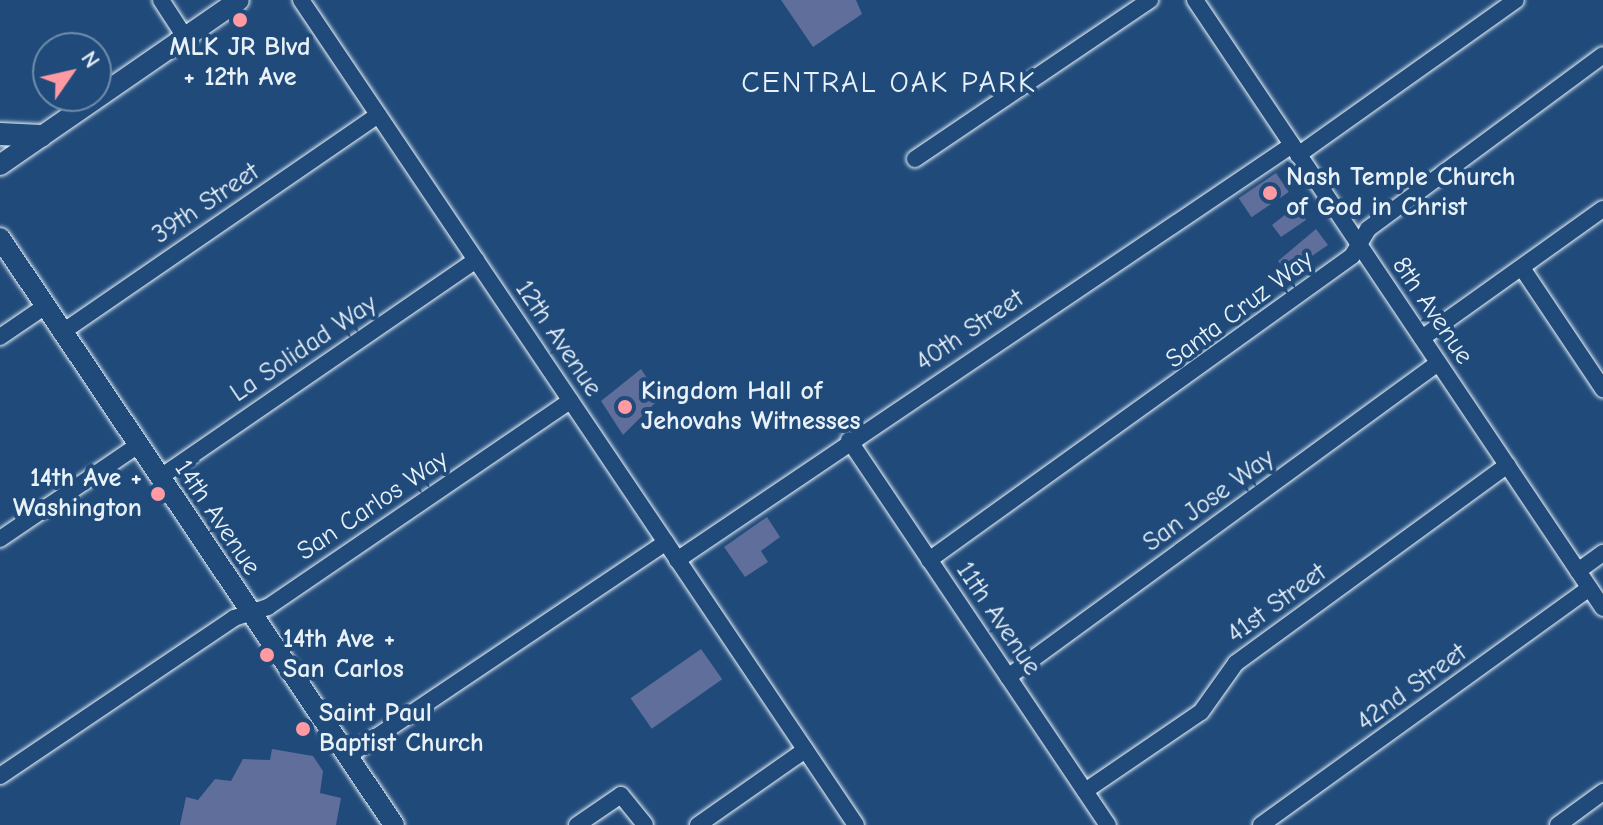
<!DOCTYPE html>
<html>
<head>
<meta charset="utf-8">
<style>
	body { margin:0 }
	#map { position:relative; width:1603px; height:825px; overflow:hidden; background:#1f4a7a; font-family:"Comic Neue",sans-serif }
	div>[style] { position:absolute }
	.building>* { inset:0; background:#5f6e9b; transform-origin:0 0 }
	.roads { filter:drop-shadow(0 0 2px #e8f1f8) drop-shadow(0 0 2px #e8f1f8) }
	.minor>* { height:16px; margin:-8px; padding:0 8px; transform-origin:8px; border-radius:8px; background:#1f4a7a }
	.tertiary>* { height:20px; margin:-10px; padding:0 10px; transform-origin:10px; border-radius:10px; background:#1f4a7a }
	.secondary>* { height:22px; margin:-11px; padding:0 11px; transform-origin:11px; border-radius:11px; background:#1f4a7a }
	.dots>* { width:22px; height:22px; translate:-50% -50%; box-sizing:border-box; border:4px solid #1f4a7a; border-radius:50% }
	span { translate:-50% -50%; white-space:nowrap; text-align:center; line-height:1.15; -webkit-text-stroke:8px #1f4a7a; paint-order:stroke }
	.poi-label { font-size:26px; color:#e8f1f8; font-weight:700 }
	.left { translate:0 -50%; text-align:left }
	.right { translate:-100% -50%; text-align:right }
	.street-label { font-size:26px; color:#e8f1f8 }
	.quarter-label { font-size:30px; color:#e8f1f8; letter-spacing:2px }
	.north { position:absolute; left:32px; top:32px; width:80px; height:80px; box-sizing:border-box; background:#1f4a7a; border:2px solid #6f8dac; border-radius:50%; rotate:56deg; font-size:22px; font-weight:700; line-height:32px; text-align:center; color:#e8f1f8 }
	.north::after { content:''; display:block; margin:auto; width:28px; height:36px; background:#ff9aa2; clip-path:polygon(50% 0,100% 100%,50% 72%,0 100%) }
</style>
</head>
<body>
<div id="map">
	<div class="building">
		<i style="clip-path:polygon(781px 0,856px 0,862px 14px,813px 47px)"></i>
		<i style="left:1276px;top:173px;width:23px;height:45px;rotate:56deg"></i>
		<i style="clip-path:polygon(1300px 203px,1306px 220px,1281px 237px,1272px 225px)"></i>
		<i style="clip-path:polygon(1316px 229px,1328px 245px,1287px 273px,1278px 261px)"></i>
		<i style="clip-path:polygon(641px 369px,660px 398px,623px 435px,601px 401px)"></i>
		<i style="clip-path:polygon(767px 517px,780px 537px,761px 551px,768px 562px,745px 577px,724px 547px)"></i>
		<i style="left:701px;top:649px;width:37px;height:86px;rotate:55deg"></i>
		<i style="clip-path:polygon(272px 749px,313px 756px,323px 771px,320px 793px,341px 798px,336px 825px,180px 825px,186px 797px,198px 800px,215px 779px,231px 781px,243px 759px,270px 760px)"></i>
	</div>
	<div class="roads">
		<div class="minor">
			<i style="left:161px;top:0;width:44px;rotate:57deg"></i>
			<i style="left:301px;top:0;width:994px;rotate:56.07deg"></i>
			<i style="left:1195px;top:0;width:732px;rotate:56.14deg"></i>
			<i style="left:1298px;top:155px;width:267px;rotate:-35.4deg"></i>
			<i style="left:915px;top:159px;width:284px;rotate:-34.1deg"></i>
			<i style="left:1522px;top:268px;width:146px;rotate:56.2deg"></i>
			<i style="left:61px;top:333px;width:385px;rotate:-34.5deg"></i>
			<i style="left:0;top:337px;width:53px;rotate:-34.3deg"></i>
			<i style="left:1422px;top:338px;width:222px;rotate:-35.5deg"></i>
			<i style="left:849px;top:440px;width:464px;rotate:56.1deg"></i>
			<i style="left:159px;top:478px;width:385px;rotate:-34.5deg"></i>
			<i style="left:0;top:539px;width:166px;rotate:-34.2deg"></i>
			<i style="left:677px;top:560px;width:742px;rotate:-34.01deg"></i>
			<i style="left:929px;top:560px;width:521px;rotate:-35.7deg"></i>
			<i style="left:1352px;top:256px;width:31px;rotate:-59deg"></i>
			<i style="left:1368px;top:229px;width:292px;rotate:-36.5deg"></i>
			<i style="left:1578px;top:571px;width:31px;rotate:-36deg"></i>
			<i style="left:1008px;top:677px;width:532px;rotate:-36.14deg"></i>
			<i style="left:348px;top:756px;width:383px;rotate:-33.9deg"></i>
			<i style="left:0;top:776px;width:282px;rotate:-34deg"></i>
			<i style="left:234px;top:618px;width:36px;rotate:-18deg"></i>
			<i style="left:268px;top:607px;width:366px;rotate:-34.3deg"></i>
			<i style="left:1085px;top:791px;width:140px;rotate:-34.3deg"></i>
			<i style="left:1201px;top:712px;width:60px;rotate:-54.5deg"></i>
			<i style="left:1236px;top:663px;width:336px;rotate:-36.1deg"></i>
			<i style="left:577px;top:825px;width:53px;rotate:-34.3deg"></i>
			<i style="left:621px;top:795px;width:38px;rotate:51deg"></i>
			<i style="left:698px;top:825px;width:131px;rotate:-35deg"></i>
			<i style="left:1261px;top:825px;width:405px;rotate:-35.8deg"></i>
			<i style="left:1558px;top:825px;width:56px;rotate:-36.3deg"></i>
		</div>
		<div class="tertiary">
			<i style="left:0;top:165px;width:290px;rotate:-34.6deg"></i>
			<i style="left:0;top:238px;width:707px;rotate:56.13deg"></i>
		</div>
		<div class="secondary">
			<i style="left:0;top:134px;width:41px;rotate:2.8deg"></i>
		</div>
	</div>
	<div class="dots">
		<i style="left:240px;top:20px;background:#ff9aa2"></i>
		<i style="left:1270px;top:193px;background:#ff9aa2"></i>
		<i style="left:625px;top:407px;background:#ff9aa2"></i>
		<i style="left:158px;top:494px;background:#ff9aa2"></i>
		<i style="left:267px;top:655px;background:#ff9aa2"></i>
		<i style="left:303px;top:729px;background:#ff9aa2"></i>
	</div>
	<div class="poi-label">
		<span style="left:240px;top:63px">MLK JR Blvd<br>+ 12th Ave</span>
		<span class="left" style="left:1286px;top:193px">Nash Temple Church<br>of God in Christ</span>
		<span class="left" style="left:641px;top:407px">Kingdom Hall of<br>Jehovahs Witnesses</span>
		<span class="right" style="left:142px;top:494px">14th Ave +<br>Washington</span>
		<span class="left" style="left:283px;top:655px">14th Ave +<br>San Carlos</span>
		<span class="left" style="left:319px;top:729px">Saint Paul<br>Baptist Church</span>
	</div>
	<div class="street-label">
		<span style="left:206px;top:204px;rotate:-34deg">39th Street</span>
		<span style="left:1240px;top:310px;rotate:-37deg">Santa Cruz Way</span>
		<span style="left:1432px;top:311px;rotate:56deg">8th Avenue</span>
		<span style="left:970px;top:331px;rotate:-34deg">40th Street</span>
		<span style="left:558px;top:339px;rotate:56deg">12th Avenue</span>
		<span style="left:304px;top:349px;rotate:-34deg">La Solidad Way</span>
		<span style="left:1209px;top:501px;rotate:-36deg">San Jose Way</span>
		<span style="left:373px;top:506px;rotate:-34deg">San Carlos Way</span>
		<span style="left:217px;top:518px;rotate:56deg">14th Avenue</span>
		<span style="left:1277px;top:604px;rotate:-36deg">41st Street</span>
		<span style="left:998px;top:619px;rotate:56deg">11th Avenue</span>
		<span style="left:1412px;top:688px;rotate:-36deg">42nd Street</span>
	</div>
	<div class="quarter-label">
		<span style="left:889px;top:83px">CENTRAL OAK PARK</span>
	</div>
	<div class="north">N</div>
</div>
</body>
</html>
